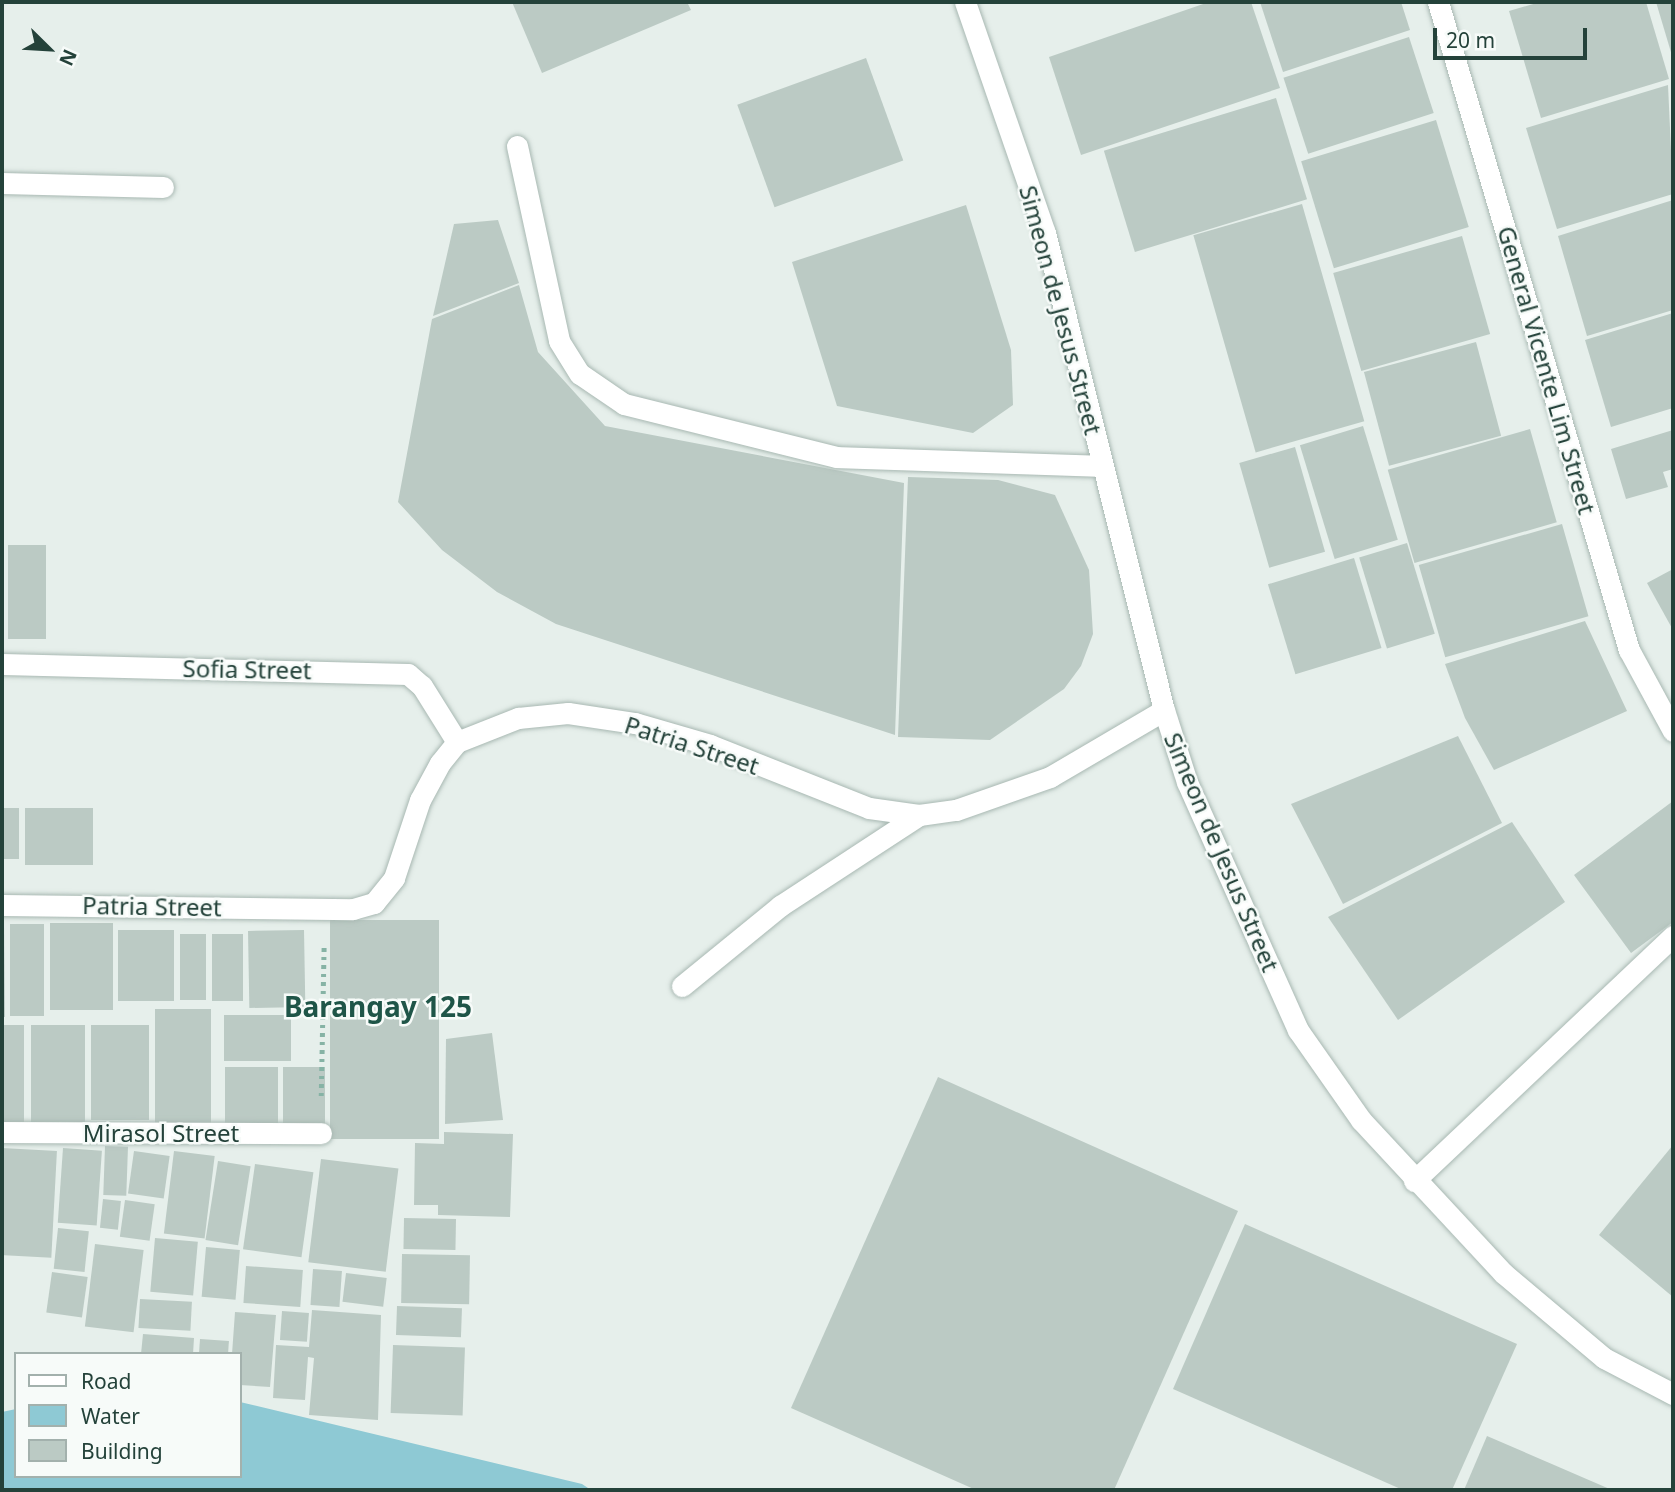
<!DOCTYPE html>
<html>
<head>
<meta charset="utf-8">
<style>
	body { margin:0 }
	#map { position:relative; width:1675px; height:1492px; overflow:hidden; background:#e6efeb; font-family:"Noto Sans",sans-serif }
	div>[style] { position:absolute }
	.water>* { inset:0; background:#8ec9d4 }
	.building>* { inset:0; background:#bbcac4; transform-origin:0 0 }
	.path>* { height:4.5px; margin-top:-2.25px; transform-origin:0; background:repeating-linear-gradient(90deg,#86b3a5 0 3.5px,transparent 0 8.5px) }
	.roads { filter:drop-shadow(0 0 2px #a8b8b2) drop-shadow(0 0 2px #a8b8b2) }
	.minor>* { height:21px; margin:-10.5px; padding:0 10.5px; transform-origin:10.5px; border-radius:10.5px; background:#fff }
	span { translate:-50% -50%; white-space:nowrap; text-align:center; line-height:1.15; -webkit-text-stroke:5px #f7fbf9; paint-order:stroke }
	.street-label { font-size:24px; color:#24423a }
	.quarter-label { font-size:28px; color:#1f5548; font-weight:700 }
	.frame { position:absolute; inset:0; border:4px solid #24423a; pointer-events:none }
	.legend { position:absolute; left:14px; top:1352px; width:228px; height:126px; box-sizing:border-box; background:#f7fbf9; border:2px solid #a3b1ad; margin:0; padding:9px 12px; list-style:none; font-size:21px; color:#24423a }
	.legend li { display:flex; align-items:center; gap:14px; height:35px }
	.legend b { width:35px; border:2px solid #a3b1ad }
	.north { position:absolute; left:14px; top:14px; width:70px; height:70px; -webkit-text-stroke:5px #f7fbf9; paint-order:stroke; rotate:114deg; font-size:19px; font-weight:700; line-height:28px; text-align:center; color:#24423a }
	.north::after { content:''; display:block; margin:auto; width:24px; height:32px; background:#24423a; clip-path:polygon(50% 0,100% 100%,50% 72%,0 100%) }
	.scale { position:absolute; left:1433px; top:28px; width:154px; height:32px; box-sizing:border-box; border:4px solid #24423a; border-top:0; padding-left:9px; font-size:21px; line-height:24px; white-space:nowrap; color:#24423a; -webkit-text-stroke:5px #f7fbf9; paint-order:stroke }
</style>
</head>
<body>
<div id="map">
	<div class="water">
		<i style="clip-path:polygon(240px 1402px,582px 1484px,591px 1490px,2px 1490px,2px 1412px,16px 1409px,16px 1476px,240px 1476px)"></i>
	</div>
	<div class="building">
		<i style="clip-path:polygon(512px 2px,687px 2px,691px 10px,542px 73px)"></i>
		<i style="clip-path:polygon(1209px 2px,1251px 2px,1280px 88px,1081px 155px,1049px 57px)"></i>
		<i style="clip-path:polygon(1260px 2px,1401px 2px,1410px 30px,1283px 72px)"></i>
		<i style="clip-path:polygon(1540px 2px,1646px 2px,1669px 79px,1541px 118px,1509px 11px)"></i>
		<i style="clip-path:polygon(1656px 2px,1673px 2px,1673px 59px)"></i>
		<i style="left:1409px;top:37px;width:80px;height:132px;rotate:72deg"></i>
		<i style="left:866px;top:58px;width:109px;height:137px;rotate:70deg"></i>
		<i style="clip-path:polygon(1668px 85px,1673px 194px,1557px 229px,1526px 128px)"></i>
		<i style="left:1276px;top:98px;width:106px;height:180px;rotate:73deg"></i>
		<i style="left:1436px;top:120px;width:112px;height:141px;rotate:73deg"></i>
		<i style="clip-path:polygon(1673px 200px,1673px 310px,1587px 336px,1558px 236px)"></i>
		<i style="left:1302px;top:204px;width:226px;height:113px;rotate:74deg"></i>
		<i style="clip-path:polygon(966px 205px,1011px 350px,1013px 405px,973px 433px,837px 406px,792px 262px)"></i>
		<i style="clip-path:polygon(498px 220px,519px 283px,433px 316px,454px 224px)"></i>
		<i style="left:1462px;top:236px;width:102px;height:134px;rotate:74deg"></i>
		<i style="clip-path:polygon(519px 285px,538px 352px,605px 426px,904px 483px,895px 735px,556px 624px,497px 592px,442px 550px,398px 502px,432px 319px)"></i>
		<i style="clip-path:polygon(1673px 313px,1673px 408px,1611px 427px,1585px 340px)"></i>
		<i style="left:1476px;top:342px;width:97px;height:116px;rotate:75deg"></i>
		<i style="left:1363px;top:426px;width:119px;height:66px;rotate:73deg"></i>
		<i style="left:1530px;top:429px;width:97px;height:148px;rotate:74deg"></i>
		<i style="clip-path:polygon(1673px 430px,1673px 469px,1663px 472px,1668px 487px,1626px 499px,1611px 449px)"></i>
		<i style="left:1295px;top:447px;width:109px;height:58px;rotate:74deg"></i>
		<i style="clip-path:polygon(908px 477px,998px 480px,1055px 495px,1089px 570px,1093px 634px,1081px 666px,1064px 689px,990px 740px,898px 737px)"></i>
		<i style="left:1562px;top:524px;width:96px;height:149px;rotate:74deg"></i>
		<i style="left:1407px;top:543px;width:95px;height:50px;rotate:73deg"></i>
		<i style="left:8px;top:545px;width:38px;height:94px"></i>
		<i style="left:1354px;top:558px;width:94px;height:90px;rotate:73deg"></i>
		<i style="clip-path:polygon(1673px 569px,1673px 630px,1647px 583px)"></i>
		<i style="clip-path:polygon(1585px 621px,1627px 711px,1494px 770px,1465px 718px,1445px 664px)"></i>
		<i style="clip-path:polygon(1458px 736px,1502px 823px,1343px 904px,1291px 804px)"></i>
		<i style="clip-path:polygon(1673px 801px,1673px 922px,1631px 953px,1574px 875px)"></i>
		<i style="left:2px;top:808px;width:17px;height:51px"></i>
		<i style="left:93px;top:808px;width:57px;height:68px;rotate:90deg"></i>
		<i style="clip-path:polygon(1512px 822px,1565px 902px,1398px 1020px,1328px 917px)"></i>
		<i style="clip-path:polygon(2px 919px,4px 919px,5px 1017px,2px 1017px)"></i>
		<i style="left:439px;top:920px;width:219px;height:109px;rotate:90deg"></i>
		<i style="left:50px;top:923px;width:63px;height:87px"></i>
		<i style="left:44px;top:924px;width:92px;height:34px;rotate:90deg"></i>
		<i style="left:174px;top:930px;width:71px;height:56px;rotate:90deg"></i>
		<i style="left:304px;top:930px;width:77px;height:56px;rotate:89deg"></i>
		<i style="left:180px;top:934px;width:26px;height:66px"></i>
		<i style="left:212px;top:934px;width:31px;height:67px"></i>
		<i style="left:211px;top:1009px;width:117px;height:56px;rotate:90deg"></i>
		<i style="left:224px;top:1015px;width:67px;height:46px"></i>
		<i style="left:2px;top:1025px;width:22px;height:97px"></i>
		<i style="left:31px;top:1025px;width:54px;height:97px"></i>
		<i style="left:91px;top:1025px;width:58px;height:95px"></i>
		<i style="clip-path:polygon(492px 1033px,503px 1120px,445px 1124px,446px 1039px)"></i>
		<i style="left:225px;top:1067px;width:53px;height:59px"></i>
		<i style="left:283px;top:1067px;width:42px;height:62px"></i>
		<i style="clip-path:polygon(938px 1077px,1238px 1211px,1114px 1490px,976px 1490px,791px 1408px)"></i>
		<i style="clip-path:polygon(444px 1132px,513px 1134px,510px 1217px,438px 1215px,438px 1205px,414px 1205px,415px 1143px,444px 1144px)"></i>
		<i style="clip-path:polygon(1673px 1145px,1673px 1297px,1599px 1235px)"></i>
		<i style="left:105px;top:1146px;width:23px;height:49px;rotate:2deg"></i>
		<i style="left:2px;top:1148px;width:55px;height:107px;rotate:3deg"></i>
		<i style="left:63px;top:1148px;width:39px;height:75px;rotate:4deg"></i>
		<i style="left:134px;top:1151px;width:36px;height:43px;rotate:8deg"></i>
		<i style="left:174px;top:1151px;width:41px;height:83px;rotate:7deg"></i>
		<i style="left:321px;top:1159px;width:78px;height:104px;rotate:7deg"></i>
		<i style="left:218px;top:1161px;width:33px;height:80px;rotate:9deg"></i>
		<i style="left:255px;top:1164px;width:59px;height:86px;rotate:8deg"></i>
		<i style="left:103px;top:1199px;width:18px;height:29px;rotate:6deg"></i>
		<i style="left:125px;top:1200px;width:30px;height:37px;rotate:8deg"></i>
		<i style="left:404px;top:1218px;width:52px;height:31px;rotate:1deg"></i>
		<i style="clip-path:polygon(1245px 1224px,1517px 1344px,1452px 1490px,1403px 1490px,1173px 1389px)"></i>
		<i style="left:58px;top:1228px;width:31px;height:41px;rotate:6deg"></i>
		<i style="left:155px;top:1238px;width:43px;height:54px;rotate:5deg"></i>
		<i style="left:95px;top:1244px;width:49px;height:83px;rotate:7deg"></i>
		<i style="left:206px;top:1247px;width:34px;height:50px;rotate:5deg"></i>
		<i style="left:402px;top:1254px;width:68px;height:49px;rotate:1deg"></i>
		<i style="left:246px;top:1266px;width:57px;height:37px;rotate:4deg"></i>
		<i style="left:313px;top:1269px;width:29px;height:36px;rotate:4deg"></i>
		<i style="left:52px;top:1272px;width:36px;height:41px;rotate:8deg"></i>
		<i style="left:346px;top:1273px;width:41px;height:29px;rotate:7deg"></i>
		<i style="left:140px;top:1299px;width:52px;height:29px;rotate:3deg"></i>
		<i style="left:397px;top:1306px;width:65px;height:29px;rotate:2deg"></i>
		<i style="clip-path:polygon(312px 1310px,381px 1315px,378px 1420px,309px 1415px,314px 1358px,308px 1357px,305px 1400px,273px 1398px,276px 1345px,309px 1347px)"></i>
		<i style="left:282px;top:1311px;width:27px;height:29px;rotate:4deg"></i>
		<i style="clip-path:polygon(235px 1312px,276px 1315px,270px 1387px,240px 1385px,240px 1354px,232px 1354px)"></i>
		<i style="clip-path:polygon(143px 1334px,194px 1338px,193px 1354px,141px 1354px)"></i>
		<i style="left:200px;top:1339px;width:29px;height:15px;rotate:4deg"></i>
		<i style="left:393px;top:1345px;width:72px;height:68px;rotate:2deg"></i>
		<i style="clip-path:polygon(1487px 1436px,1612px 1490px,1464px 1490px)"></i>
	</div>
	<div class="path">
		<i style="left:321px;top:1096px;width:152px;rotate:-88.9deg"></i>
	</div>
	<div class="roads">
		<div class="minor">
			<i style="left:965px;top:2px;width:244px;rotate:70.9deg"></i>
			<i style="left:1045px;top:233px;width:492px;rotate:76deg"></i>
			<i style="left:1164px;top:710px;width:76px;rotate:72.3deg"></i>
			<i style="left:1187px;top:782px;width:272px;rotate:65.9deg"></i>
			<i style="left:1298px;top:1030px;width:110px;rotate:55deg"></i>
			<i style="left:1361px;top:1120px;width:209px;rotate:47.1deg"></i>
			<i style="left:1503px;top:1273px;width:132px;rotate:40.1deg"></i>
			<i style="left:1604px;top:1358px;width:78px;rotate:27.6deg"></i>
			<i style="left:1438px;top:2px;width:676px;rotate:73.58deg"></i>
			<i style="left:1629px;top:650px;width:92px;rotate:61.5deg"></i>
			<i style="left:517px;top:146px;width:199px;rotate:77.8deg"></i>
			<i style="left:559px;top:341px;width:39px;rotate:58deg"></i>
			<i style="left:580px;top:374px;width:53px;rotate:34.3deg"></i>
			<i style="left:624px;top:404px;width:219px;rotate:14deg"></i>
			<i style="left:837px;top:457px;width:265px;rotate:1.9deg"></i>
			<i style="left:2px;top:183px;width:161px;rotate:1.4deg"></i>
			<i style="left:2px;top:664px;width:406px;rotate:1.4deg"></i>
			<i style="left:408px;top:674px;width:18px;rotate:41deg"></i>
			<i style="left:422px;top:686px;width:66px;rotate:58deg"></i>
			<i style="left:2px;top:905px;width:351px;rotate:0.7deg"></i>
			<i style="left:353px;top:909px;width:22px;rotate:-16deg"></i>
			<i style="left:374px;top:903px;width:32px;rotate:-51deg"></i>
			<i style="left:394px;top:878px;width:82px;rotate:-71.6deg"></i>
			<i style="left:420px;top:800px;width:42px;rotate:-61.6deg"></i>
			<i style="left:440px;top:763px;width:27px;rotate:-51deg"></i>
			<i style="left:457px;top:742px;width:66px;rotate:-21.5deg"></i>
			<i style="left:518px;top:718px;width:50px;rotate:-5.7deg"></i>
			<i style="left:568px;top:713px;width:68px;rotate:8.5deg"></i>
			<i style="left:635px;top:723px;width:78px;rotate:16.3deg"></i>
			<i style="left:710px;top:745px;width:171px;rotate:21.6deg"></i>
			<i style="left:869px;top:808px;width:50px;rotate:8deg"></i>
			<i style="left:919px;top:815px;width:37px;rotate:-8deg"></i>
			<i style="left:956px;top:810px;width:100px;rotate:-19.3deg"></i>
			<i style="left:1050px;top:777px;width:132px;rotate:-30.4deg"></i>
			<i style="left:682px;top:986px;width:127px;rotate:-39.2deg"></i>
			<i style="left:780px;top:906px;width:166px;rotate:-33.2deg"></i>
			<i style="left:2px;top:1132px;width:319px;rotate:0.2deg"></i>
			<i style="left:1414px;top:1181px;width:357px;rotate:-43.4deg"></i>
		</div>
	</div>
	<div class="street-label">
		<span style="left:1061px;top:310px;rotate:75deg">Simeon de Jesus Street</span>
		<span style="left:1547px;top:370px;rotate:74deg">General Vicente Lim Street</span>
		<span style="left:247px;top:669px;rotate:1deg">Sofia Street</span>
		<span style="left:692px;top:745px;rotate:18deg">Patria Street</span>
		<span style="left:1222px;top:852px;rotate:67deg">Simeon de Jesus Street</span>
		<span style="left:152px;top:906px;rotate:1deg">Patria Street</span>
		<span style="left:161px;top:1133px">Mirasol Street</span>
	</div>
	<div class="quarter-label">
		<span style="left:378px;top:1006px">Barangay 125</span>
	</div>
	<div class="frame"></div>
	<ul class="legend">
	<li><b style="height:9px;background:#fff"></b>Road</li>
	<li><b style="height:19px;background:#8ec9d4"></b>Water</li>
	<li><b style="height:19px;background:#bbcac4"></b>Building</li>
	</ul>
	<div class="north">N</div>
	<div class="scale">20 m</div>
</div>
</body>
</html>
